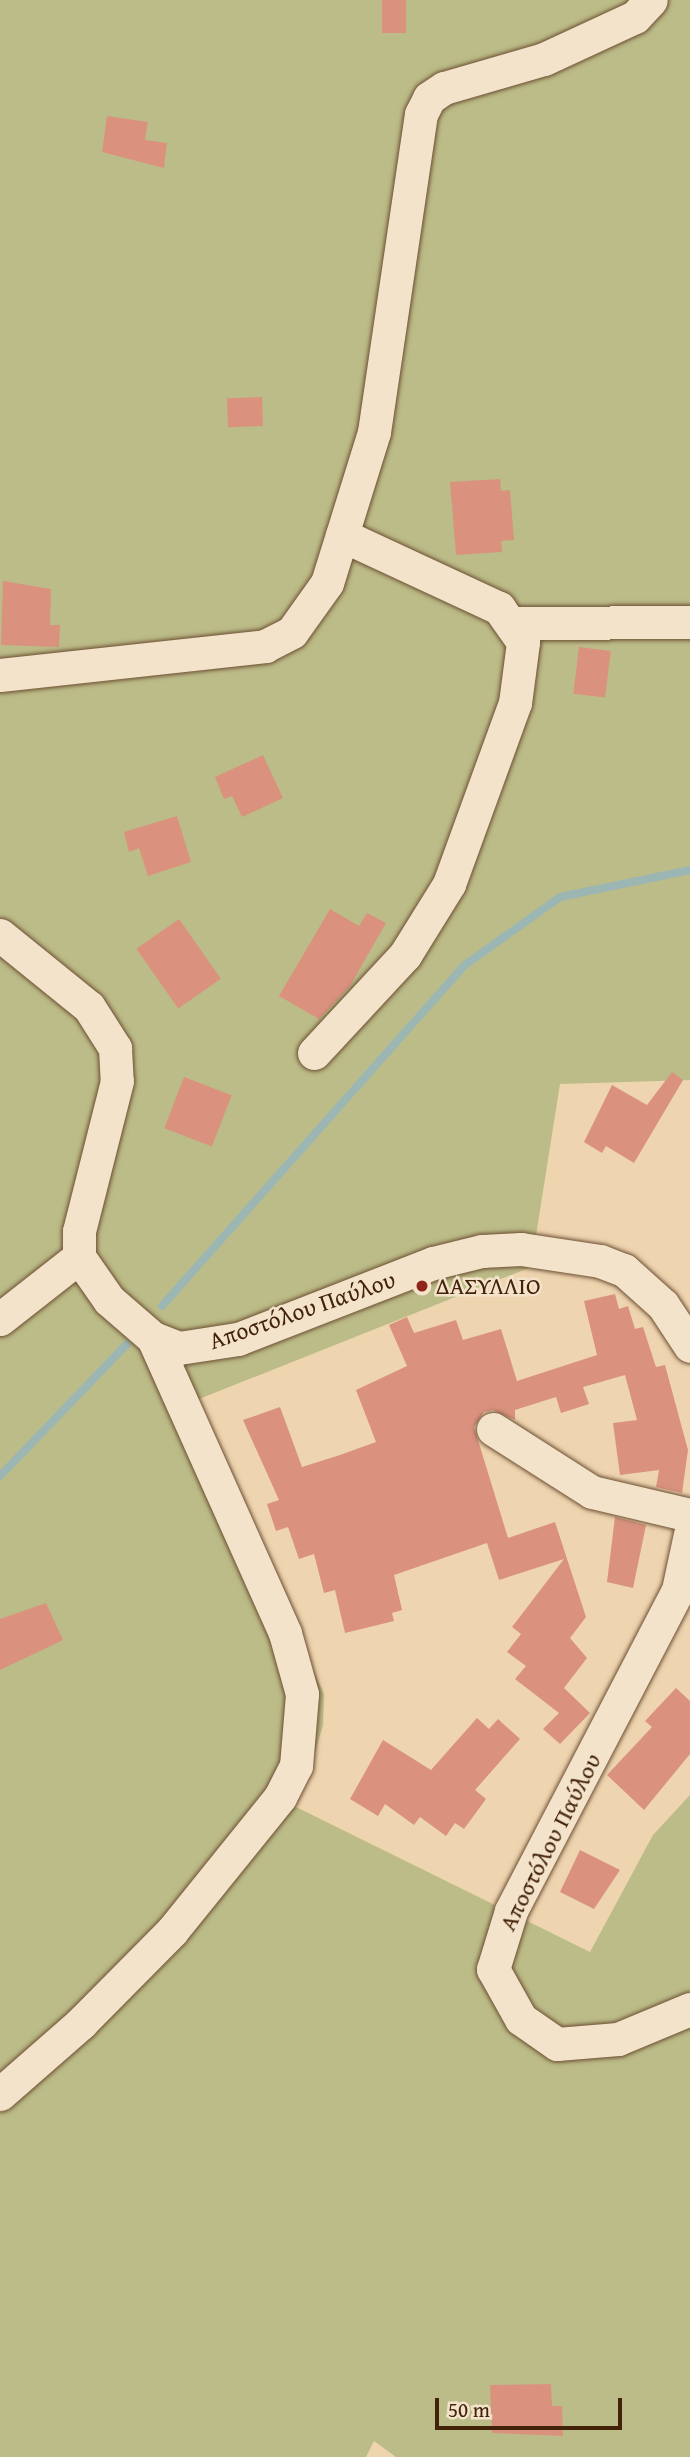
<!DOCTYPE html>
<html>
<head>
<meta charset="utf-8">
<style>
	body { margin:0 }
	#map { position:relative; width:690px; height:2457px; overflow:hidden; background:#eed4af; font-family:"Gentium Book Plus",serif }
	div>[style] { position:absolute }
	.green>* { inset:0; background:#bcbc88 }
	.stream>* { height:8px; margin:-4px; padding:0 4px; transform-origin:4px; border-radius:4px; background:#9cb6b4 }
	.building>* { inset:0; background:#da927f; transform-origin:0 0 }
	.roads { filter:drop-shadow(0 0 2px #6d4f33) drop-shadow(0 0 2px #6d4f33) }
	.minor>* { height:33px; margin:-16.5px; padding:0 16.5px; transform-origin:16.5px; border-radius:16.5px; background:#f4e3cb }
	.dots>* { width:19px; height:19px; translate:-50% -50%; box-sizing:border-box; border:4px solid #f4e3cb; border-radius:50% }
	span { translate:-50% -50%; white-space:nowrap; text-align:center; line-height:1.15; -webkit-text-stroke:5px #f4e3cb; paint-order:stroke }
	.poi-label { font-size:24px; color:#42230a }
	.left { translate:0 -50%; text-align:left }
	.street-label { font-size:24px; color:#42230a }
	.scale { position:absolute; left:435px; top:2398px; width:187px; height:32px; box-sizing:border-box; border:4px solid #42230a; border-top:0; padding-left:9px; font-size:21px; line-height:24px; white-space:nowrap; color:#42230a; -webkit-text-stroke:5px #f4e3cb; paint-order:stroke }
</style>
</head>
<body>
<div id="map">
	<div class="green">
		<i style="clip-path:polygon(0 0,690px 0,690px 1080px,560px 1084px,531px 1267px,194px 1401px,324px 1694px,323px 1725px,310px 1770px,292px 1805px,590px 1952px,653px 1835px,690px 1795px,690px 2457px,396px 2457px,374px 2441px,366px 2457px,0 2457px)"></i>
	</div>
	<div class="stream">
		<i style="left:162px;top:1306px;width:456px;rotate:-48.4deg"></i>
		<i style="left:465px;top:965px;width:117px;rotate:-35.6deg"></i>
		<i style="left:560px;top:897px;width:133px;rotate:-11.7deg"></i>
		<i style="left:0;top:1476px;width:183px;rotate:-46.1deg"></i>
	</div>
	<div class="building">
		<i style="left:382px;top:0;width:24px;height:33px"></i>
		<i style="clip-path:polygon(107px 116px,148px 122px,145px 140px,167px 143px,164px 168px,102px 152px)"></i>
		<i style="left:262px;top:397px;width:29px;height:35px;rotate:88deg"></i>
		<i style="clip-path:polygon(500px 479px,501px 491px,510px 490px,514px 540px,501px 541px,502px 552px,456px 555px,450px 482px)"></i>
		<i style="clip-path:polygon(3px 581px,51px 589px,50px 625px,60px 625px,59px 647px,1px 645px)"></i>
		<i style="left:579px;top:647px;width:32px;height:47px;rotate:7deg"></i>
		<i style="clip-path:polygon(263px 755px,283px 798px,242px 817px,232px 796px,224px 799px,215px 777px)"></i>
		<i style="clip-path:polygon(177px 816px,191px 862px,148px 876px,139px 848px,129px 852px,124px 832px)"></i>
		<i style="clip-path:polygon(330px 909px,359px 926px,367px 913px,386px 923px,350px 986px,319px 1019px,279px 996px)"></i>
		<i style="left:179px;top:919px;width:73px;height:52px;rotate:55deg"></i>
		<i style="clip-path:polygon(672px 1072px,683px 1080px,634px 1163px,606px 1146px,602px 1153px,584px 1142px,612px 1085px,647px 1105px)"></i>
		<i style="left:184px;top:1077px;width:51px;height:55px;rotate:21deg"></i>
		<i style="clip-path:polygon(615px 1294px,619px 1309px,628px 1306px,635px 1329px,643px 1327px,656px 1367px,665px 1365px,688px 1450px,682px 1493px,656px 1487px,659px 1470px,620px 1475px,613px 1423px,637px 1420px,625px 1375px,583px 1387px,589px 1404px,561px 1413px,556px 1397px,515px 1410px,515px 1420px,493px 1410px,484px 1412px,474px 1427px,508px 1538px,555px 1522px,586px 1617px,570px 1638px,587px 1658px,564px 1688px,590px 1713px,560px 1744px,543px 1729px,559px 1713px,515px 1679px,526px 1666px,507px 1652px,521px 1634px,512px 1627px,564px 1559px,499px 1580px,487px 1543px,394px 1575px,402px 1610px,392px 1613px,394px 1621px,345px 1633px,335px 1590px,324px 1593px,314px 1554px,299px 1559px,288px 1527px,276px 1531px,267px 1504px,279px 1500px,243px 1420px,280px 1407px,302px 1467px,340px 1455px,376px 1442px,356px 1390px,407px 1366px,389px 1325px,407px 1317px,414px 1333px,456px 1320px,463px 1340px,501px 1329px,517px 1381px,597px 1355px,584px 1301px)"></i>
		<i style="clip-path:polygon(615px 1517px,646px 1525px,633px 1588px,607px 1582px)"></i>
		<i style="clip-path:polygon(46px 1603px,63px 1640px,0 1670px,0 1619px)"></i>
		<i style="clip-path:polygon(676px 1688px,690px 1701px,690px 1754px,644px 1810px,607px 1775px,652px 1727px,645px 1721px)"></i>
		<i style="clip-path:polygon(477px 1718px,489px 1729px,498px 1719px,520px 1739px,475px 1790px,486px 1799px,464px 1829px,455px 1823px,446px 1836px,420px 1817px,414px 1825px,385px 1804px,378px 1816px,350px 1799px,383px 1740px,431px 1770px)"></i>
		<i style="clip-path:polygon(580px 1850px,620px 1870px,594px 1909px,560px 1892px)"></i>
		<i style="clip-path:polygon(551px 2384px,552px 2406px,562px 2406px,563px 2436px,492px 2433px,490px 2385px)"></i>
	</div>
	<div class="roads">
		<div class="minor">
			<i style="left:515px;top:623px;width:175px;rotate:-0.3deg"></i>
			<i style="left:0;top:675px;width:267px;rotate:-6.2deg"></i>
			<i style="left:265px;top:646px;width:30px;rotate:-27deg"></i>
			<i style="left:292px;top:632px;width:60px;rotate:-54.5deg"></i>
			<i style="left:327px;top:583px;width:158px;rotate:-72.7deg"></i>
			<i style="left:374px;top:432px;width:321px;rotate:-81.6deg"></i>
			<i style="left:421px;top:114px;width:18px;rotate:-63deg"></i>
			<i style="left:429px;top:98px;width:18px;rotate:-34deg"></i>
			<i style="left:444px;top:88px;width:104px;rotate:-16.2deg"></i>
			<i style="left:544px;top:59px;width:100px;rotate:-24.8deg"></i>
			<i style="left:635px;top:17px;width:23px;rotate:-47deg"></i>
			<i style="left:0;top:935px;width:114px;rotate:39deg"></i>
			<i style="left:89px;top:1007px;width:49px;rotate:57.6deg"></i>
			<i style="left:115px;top:1048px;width:33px;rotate:87deg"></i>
			<i style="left:117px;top:1081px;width:155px;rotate:104.2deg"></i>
			<i style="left:79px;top:1231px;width:26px;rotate:90deg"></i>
			<i style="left:79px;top:1257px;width:52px;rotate:55.1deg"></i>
			<i style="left:109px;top:1300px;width:58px;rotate:40.8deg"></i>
			<i style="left:153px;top:1338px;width:28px;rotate:21deg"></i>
			<i style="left:179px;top:1348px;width:60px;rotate:-8.7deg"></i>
			<i style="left:238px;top:1339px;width:209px;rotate:-21.3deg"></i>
			<i style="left:433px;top:1263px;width:50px;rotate:-13.8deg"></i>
			<i style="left:482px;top:1251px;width:39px;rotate:-3deg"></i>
			<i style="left:521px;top:1249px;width:80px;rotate:8.6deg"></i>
			<i style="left:600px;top:1261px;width:26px;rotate:21deg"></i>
			<i style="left:624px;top:1270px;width:52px;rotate:41.9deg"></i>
			<i style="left:663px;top:1305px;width:49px;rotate:56.6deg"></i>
			<i style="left:314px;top:1053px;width:134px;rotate:-47.1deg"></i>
			<i style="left:405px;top:955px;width:84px;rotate:-58.2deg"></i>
			<i style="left:449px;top:884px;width:193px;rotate:-70deg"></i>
			<i style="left:515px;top:703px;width:62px;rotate:-82.5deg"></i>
			<i style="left:523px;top:642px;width:42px;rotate:-125.2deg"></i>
			<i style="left:499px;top:608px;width:173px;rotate:-155.1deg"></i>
			<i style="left:0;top:1319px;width:100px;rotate:-38.1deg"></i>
			<i style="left:493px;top:1429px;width:117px;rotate:32.5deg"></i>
			<i style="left:592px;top:1492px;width:101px;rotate:13.2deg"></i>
			<i style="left:690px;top:1534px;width:57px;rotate:102.1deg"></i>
			<i style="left:678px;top:1590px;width:362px;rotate:117.5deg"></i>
			<i style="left:511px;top:1911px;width:61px;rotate:107.2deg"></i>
			<i style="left:493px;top:1969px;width:57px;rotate:60.8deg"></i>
			<i style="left:521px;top:2019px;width:44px;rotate:34.8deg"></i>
			<i style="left:557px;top:2044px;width:61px;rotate:-4.7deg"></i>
			<i style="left:618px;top:2039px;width:78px;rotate:-22.6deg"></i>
			<i style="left:0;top:2094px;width:108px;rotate:-41.2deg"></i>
			<i style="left:81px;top:2023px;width:129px;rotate:-45.3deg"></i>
			<i style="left:172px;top:1931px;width:172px;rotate:-51.1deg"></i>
			<i style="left:280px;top:1797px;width:35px;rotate:-63deg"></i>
			<i style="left:296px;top:1766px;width:72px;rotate:-85.2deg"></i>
			<i style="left:302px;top:1694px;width:63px;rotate:-105.6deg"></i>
			<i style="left:285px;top:1633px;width:323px;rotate:-114.1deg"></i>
		</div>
	</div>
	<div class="dots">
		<i style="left:422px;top:1286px;background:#8f2418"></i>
	</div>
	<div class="poi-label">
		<span class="left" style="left:436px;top:1286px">ΔΑΣΥΛΛΙΟ</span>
	</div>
	<div class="street-label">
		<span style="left:302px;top:1310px;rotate:-19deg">Αποστόλου Παύλου</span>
		<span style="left:550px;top:1842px;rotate:-63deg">Αποστόλου Παύλου</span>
	</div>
	<div class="scale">50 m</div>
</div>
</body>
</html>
